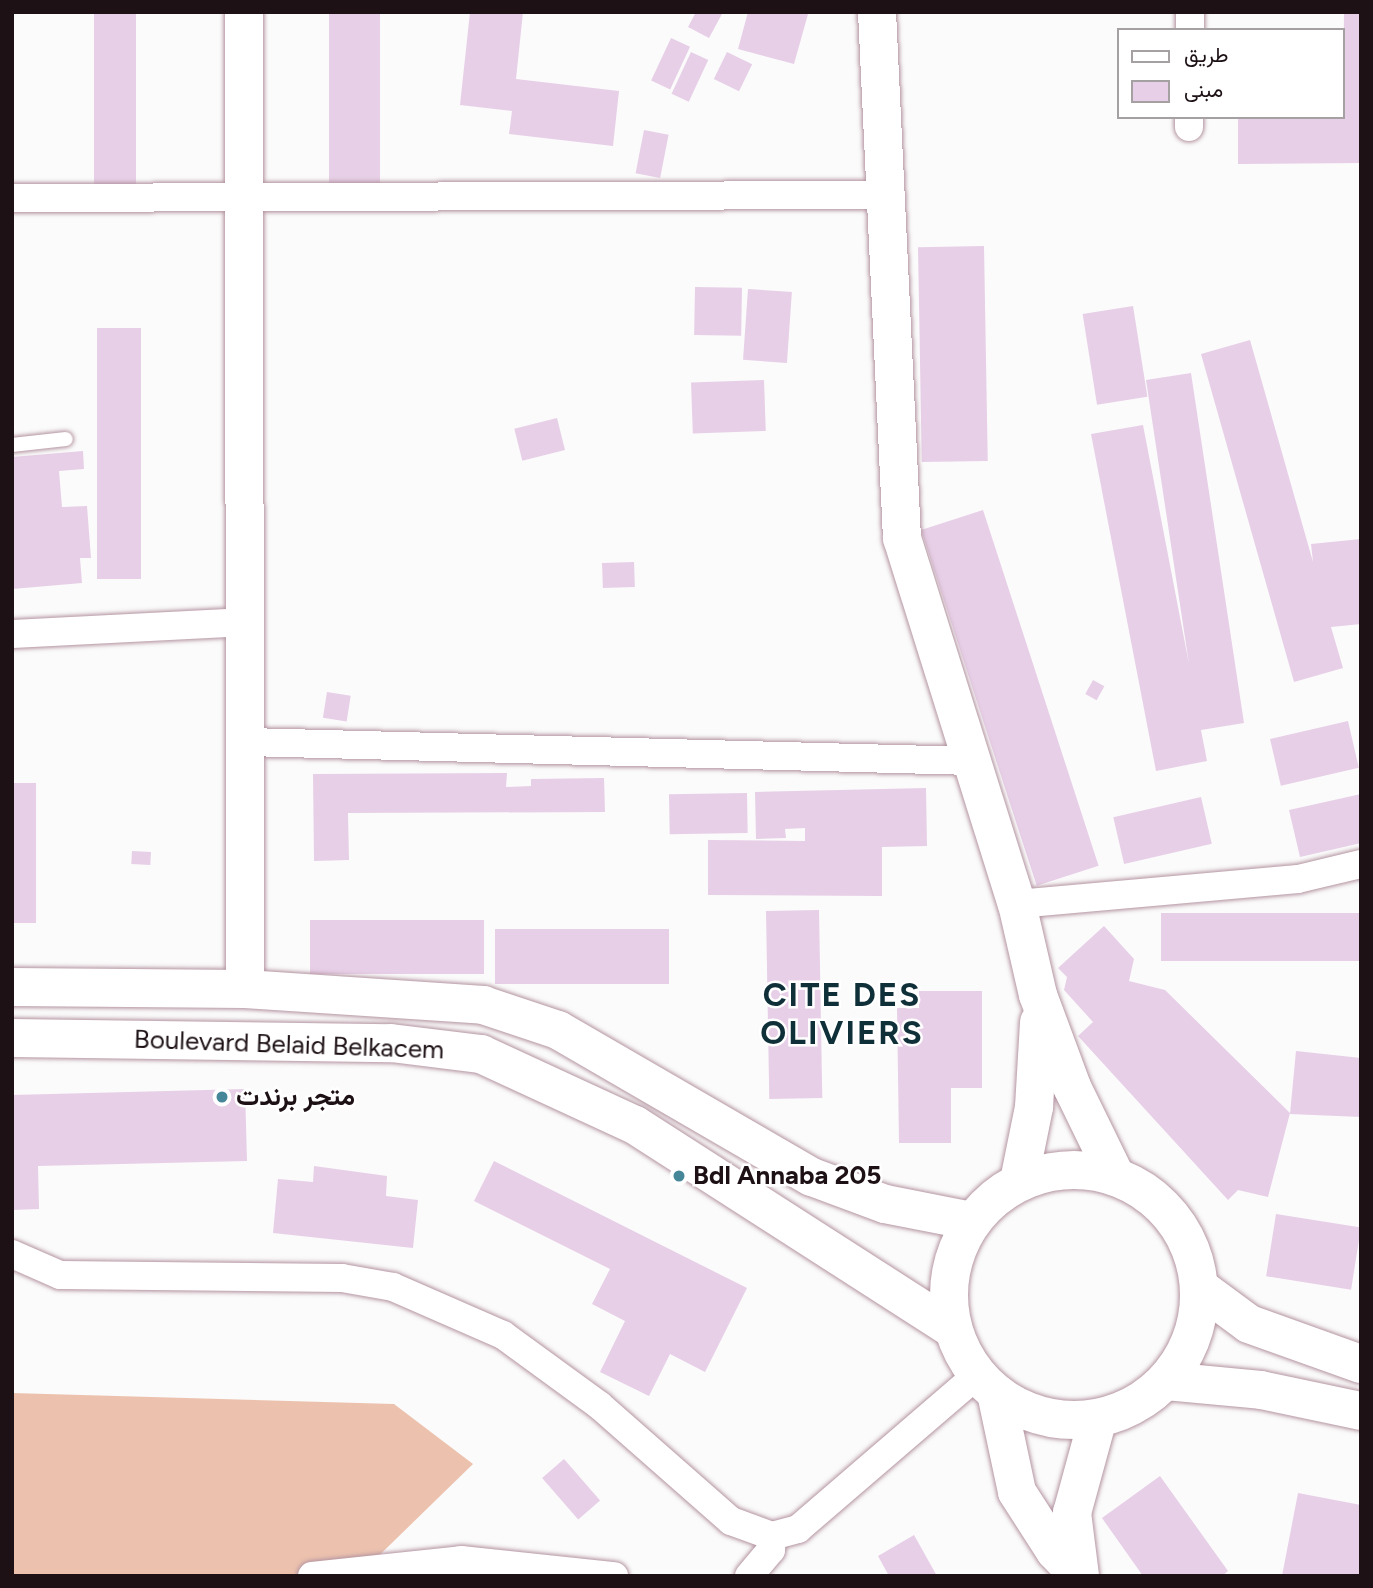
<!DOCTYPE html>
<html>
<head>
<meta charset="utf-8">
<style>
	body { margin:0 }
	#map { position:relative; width:1373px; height:1588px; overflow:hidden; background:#fbfbfb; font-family:Figtree,Vazirmatn,sans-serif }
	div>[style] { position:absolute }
	.forest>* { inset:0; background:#ecc2ae }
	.building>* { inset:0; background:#e7cfe7; transform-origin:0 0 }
	.roads { filter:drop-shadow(0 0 2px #b494a1) drop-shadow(0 0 2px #b494a1) }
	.lane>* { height:14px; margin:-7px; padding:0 7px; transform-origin:7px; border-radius:7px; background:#fff }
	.street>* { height:28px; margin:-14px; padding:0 14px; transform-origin:14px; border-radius:14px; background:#fff }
	.secondary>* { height:38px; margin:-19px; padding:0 19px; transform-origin:19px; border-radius:19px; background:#fff }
	.primary>* { height:38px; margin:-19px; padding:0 19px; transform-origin:19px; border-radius:19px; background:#fff }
	.primary>.ring { margin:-19px; padding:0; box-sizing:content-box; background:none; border:38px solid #fff; border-radius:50% }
	.dots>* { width:19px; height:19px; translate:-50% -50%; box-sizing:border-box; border:4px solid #fff; border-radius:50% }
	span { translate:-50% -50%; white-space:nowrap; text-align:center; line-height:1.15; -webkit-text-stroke:5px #fff; paint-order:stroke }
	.street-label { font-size:26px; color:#1d1116 }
	.poi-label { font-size:26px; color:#1d1116; font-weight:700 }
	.left { translate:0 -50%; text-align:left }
	.district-label { font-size:33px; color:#103039; font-weight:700; letter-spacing:2px }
	.frame { position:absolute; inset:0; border:14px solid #1d1116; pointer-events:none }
	.legend { position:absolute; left:1117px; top:28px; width:228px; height:91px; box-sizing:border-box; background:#fff; border:2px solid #a5a0a2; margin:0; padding:9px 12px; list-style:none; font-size:21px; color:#1d1116 }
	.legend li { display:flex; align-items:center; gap:14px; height:35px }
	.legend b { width:35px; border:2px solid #a5a0a2 }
</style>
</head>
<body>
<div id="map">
	<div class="forest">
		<i style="clip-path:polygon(12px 1393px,394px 1404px,473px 1464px,358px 1576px,12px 1576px)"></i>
	</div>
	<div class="building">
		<i style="left:94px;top:12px;width:42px;height:174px"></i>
		<i style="left:329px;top:12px;width:51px;height:172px"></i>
		<i style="clip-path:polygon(470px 12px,523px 12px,516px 79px,619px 91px,613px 146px,509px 134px,512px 111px,460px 105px)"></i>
		<i style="clip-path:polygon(696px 12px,723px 12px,709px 38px,688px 27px)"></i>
		<i style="clip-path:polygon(748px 12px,808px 14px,794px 64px,738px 49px)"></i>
		<i style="clip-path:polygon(1344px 12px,1361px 12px,1361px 163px,1238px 164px,1238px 117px,1343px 117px)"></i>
		<i style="left:671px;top:38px;width:21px;height:47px;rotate:25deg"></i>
		<i style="left:691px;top:52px;width:19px;height:46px;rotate:25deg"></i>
		<i style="left:727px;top:52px;width:28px;height:30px;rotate:26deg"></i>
		<i style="left:644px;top:130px;width:25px;height:44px;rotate:11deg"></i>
		<i style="left:984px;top:246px;width:215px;height:66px;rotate:89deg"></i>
		<i style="left:695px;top:287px;width:47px;height:48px;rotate:1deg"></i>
		<i style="left:748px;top:289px;width:44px;height:71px;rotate:4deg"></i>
		<i style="left:1133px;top:306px;width:92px;height:51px;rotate:81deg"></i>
		<i style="left:97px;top:328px;width:44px;height:251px"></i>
		<i style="clip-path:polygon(1250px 340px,1313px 562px,1311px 544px,1361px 539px,1361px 624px,1331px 627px,1343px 668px,1294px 682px,1201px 354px)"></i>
		<i style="clip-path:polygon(1191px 373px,1244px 723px,1201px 730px,1207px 761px,1156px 771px,1091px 434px,1143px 425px,1189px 664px,1146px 380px)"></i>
		<i style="left:764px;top:380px;width:51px;height:73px;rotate:88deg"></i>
		<i style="left:557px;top:418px;width:33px;height:44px;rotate:76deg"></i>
		<i style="clip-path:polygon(83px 451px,84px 469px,59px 471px,62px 507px,87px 506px,91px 558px,80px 558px,82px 583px,12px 589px,12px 457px)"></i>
		<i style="left:983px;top:510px;width:374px;height:65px;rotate:72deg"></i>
		<i style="left:634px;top:562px;width:25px;height:32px;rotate:88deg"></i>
		<i style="left:1093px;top:680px;width:13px;height:16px;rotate:29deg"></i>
		<i style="left:327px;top:692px;width:24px;height:26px;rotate:9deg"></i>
		<i style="left:1348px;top:721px;width:48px;height:80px;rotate:77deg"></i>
		<i style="clip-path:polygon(507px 773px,506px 787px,531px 786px,531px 779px,604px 778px,605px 812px,348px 813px,349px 860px,314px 861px,313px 774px)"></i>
		<i style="left:12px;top:783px;width:24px;height:140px"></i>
		<i style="clip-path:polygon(926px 788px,927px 846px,882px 847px,882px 896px,708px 895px,708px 840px,805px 841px,805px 828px,785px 829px,786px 838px,756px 839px,755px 792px)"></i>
		<i style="left:747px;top:793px;width:40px;height:78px;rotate:89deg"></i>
		<i style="clip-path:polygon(1361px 794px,1361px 843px,1300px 857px,1289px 810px)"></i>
		<i style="left:1201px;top:797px;width:48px;height:90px;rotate:77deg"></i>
		<i style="left:132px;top:851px;width:19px;height:13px;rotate:3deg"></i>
		<i style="left:819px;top:910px;width:188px;height:53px;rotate:89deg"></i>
		<i style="left:1361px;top:913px;width:48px;height:200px;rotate:90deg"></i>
		<i style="left:310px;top:920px;width:174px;height:54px"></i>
		<i style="clip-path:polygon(1104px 926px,1134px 959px,1129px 981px,1165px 990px,1290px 1113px,1268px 1197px,1238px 1190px,1228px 1200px,1078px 1036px,1093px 1022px,1064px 990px,1067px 977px,1058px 968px)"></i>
		<i style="left:495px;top:929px;width:174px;height:55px"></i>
		<i style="clip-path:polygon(919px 991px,982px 991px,982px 1088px,951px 1088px,951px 1143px,899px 1143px,897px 1008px,919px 1008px)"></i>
		<i style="clip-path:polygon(1296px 1051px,1361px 1058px,1361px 1117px,1290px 1114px)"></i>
		<i style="clip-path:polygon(245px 1089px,247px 1161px,38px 1166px,39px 1209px,12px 1210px,12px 1095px)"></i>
		<i style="clip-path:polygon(494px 1161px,747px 1288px,705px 1372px,670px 1354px,649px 1396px,600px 1372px,625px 1321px,592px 1304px,610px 1269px,474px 1201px)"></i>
		<i style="clip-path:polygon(314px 1166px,387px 1176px,386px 1196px,418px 1200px,413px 1248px,273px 1233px,278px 1179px,313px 1182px)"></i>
		<i style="left:1276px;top:1214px;width:86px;height:63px;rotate:9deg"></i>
		<i style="left:564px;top:1459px;width:55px;height:29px;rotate:49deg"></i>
		<i style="clip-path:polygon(1160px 1476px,1228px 1571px,1222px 1576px,1143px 1576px,1102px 1518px)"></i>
		<i style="clip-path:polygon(1298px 1493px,1361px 1505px,1361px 1576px,1282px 1576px)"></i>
		<i style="clip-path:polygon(914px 1535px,937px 1576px,889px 1576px,878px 1556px)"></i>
	</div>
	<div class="roads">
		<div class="lane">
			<i style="left:12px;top:445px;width:54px;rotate:-6.3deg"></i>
		</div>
		<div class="street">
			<i style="left:1190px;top:30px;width:18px;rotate:-90deg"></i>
			<i style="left:1189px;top:127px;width:10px;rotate:-90deg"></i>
			<i style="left:12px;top:198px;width:877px;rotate:-0.2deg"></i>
			<i style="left:12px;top:634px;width:236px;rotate:-2.9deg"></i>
			<i style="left:247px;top:742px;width:726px;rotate:1.5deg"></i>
			<i style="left:1017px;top:904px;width:282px;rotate:-5.1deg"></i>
			<i style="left:1298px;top:879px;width:65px;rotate:-13.4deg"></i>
			<i style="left:12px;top:1254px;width:52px;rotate:23.6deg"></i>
			<i style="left:60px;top:1275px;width:282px;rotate:0.6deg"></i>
			<i style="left:342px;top:1278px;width:52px;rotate:10deg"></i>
			<i style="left:393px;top:1287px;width:120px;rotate:23.6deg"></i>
			<i style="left:503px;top:1335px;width:119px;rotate:36.1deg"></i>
			<i style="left:599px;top:1405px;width:176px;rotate:41.3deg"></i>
			<i style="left:731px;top:1521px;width:44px;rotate:20.1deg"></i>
			<i style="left:772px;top:1536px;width:27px;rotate:-15deg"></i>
			<i style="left:798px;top:1529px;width:236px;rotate:-40.7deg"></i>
			<i style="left:312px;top:1576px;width:150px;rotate:-6.1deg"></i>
			<i style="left:461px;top:1560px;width:154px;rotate:6deg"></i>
			<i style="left:749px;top:1576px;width:34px;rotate:-50deg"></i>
			<i style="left:771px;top:1550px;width:14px;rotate:-86deg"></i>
		</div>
		<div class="secondary">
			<i style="left:244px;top:12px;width:977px;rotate:89.94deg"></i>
			<i style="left:877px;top:12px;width:527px;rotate:87.28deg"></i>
			<i style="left:902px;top:538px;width:384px;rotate:72.6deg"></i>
			<i style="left:1017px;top:904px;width:93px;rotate:77deg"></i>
			<i style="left:1038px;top:995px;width:98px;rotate:69.7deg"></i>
			<i style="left:1072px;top:1087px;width:98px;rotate:64deg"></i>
			<i style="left:1019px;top:1181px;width:76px;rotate:-78.5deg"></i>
			<i style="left:1034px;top:1107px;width:85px;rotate:-86.6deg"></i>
			<i style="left:996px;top:1393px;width:101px;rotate:78deg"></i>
			<i style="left:1017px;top:1492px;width:70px;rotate:57.2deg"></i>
			<i style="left:1055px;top:1551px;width:35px;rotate:46deg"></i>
			<i style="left:1080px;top:1576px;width:64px;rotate:-97.2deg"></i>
			<i style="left:1072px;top:1513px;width:98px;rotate:-74.7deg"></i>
		</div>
		<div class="primary">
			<i style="left:12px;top:987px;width:233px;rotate:0.5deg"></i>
			<i style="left:245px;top:989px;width:239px;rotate:3.8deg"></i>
			<i style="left:483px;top:1005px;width:79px;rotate:18.4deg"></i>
			<i style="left:558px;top:1030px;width:293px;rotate:30.1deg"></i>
			<i style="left:812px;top:1177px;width:78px;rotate:20.3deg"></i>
			<i style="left:885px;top:1204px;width:89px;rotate:11.1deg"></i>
			<i style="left:12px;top:1038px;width:379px;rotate:0.8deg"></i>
			<i style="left:391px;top:1043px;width:91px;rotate:7deg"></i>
			<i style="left:481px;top:1054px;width:170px;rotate:24.8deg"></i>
			<i style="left:635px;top:1125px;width:378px;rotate:32.7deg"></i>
			<i class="ring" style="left:949px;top:1170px;width:212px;height:212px"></i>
			<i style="left:1199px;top:1287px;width:62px;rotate:36.5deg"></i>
			<i style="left:1249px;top:1324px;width:119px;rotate:19.7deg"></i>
			<i style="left:1166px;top:1381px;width:95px;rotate:5.4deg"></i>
			<i style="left:1261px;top:1390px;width:102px;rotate:11.9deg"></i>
		</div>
	</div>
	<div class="dots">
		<i style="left:222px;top:1097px;background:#458698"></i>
		<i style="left:679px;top:1176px;background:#458698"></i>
	</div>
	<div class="street-label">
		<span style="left:289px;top:1045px;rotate:2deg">Boulevard Belaid Belkacem</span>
	</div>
	<div class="poi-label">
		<span class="left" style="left:236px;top:1097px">متجر برندت</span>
		<span class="left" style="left:693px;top:1176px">Bdl Annaba 205</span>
	</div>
	<div class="district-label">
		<span style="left:842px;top:1014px">CITE DES<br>OLIVIERS</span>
	</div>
	<div class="frame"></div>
	<ul class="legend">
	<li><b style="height:9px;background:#fff"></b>طريق</li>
	<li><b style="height:19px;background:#e7cfe7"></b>مبنى</li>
	</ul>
</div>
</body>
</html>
